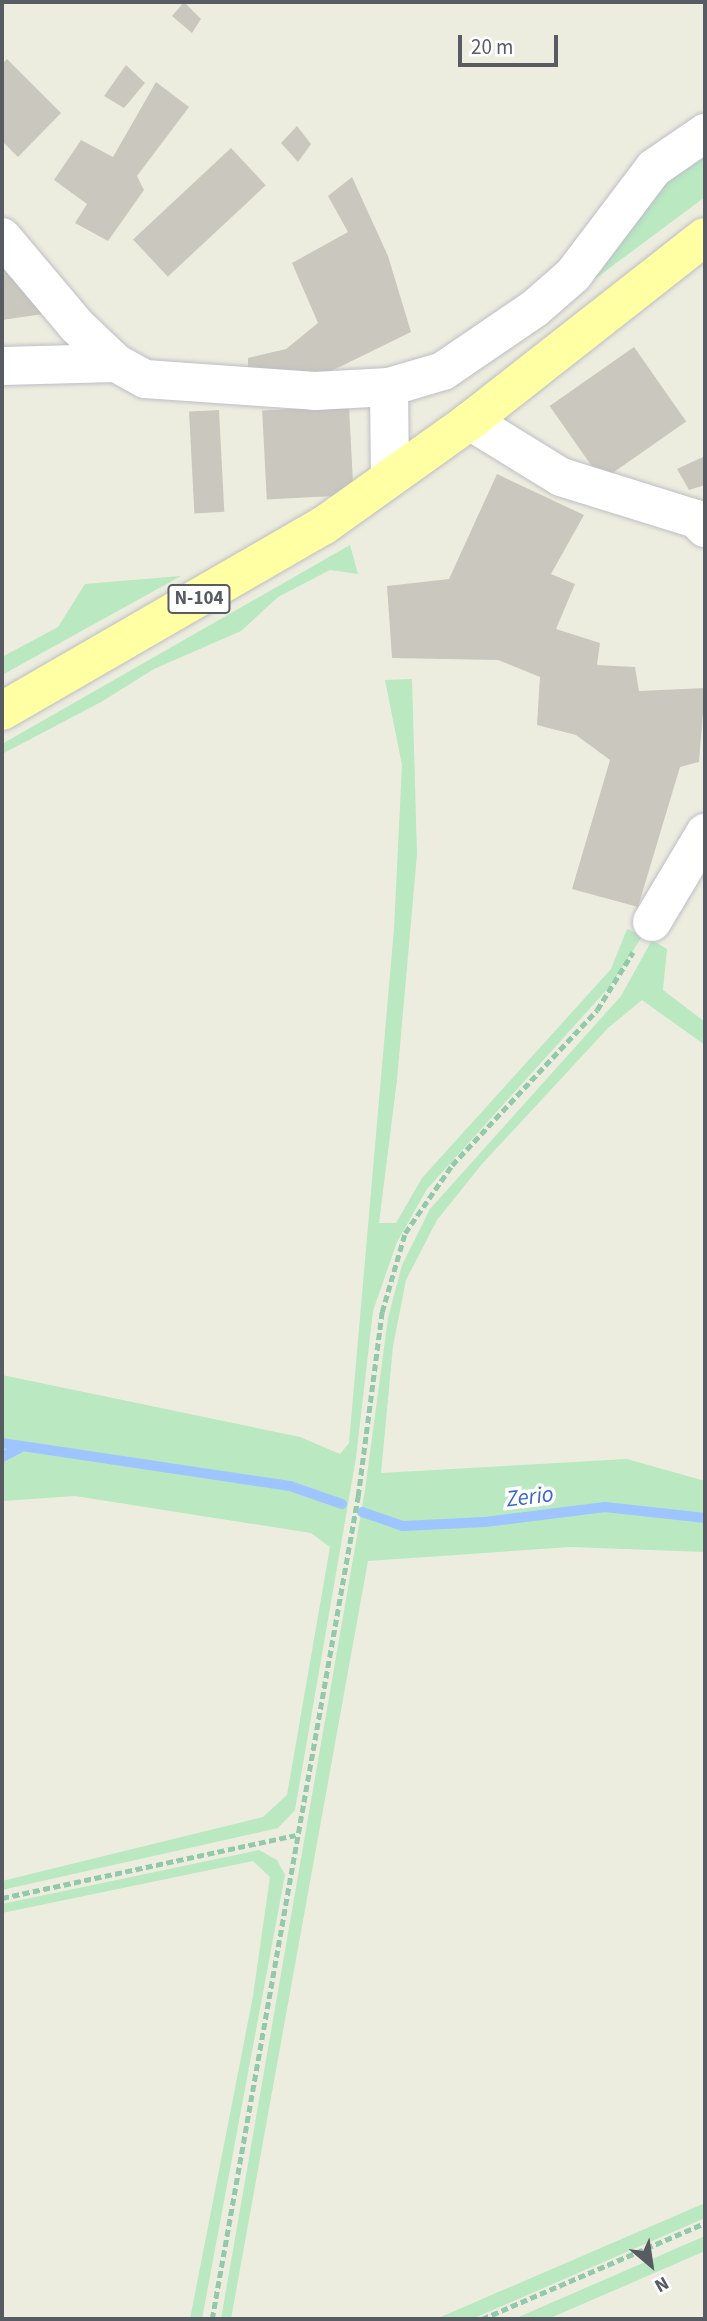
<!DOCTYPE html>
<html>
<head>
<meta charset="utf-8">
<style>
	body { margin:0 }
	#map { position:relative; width:707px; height:2321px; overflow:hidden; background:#ededdf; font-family:"Source Sans 3",sans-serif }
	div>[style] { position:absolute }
	.green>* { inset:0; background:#b9e8c1 }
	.stream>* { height:10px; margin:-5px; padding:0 5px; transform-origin:5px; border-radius:5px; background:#9ec5ff }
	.building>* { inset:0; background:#cac8be; transform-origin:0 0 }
	.path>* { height:4.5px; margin-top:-2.25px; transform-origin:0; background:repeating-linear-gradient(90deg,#92c9aa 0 7px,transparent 0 10.5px) }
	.roads { filter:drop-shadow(0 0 2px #bdbec5) drop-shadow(0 0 2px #bdbec5) }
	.minor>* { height:38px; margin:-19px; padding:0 19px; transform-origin:19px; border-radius:19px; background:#fff }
	.major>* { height:38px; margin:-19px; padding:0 19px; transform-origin:19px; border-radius:19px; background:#ffffa3 }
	span { translate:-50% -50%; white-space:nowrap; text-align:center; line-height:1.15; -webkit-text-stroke:7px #fff; paint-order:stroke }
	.shield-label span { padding:2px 5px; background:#fff; border:2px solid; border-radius:5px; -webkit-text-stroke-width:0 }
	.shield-label { font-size:19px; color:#585b62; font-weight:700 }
	.water-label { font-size:23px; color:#3667cd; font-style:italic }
	.frame { position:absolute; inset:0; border:4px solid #585b62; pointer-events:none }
	.north { position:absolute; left:616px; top:2230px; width:70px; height:70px; -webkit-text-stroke:5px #fff; paint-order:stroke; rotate:151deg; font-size:19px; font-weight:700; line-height:28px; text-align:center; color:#585b62 }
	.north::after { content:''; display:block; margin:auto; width:24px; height:32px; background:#585b62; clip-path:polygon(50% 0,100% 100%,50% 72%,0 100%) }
	.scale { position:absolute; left:458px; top:35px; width:100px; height:32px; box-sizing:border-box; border:4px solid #585b62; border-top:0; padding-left:9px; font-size:21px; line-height:24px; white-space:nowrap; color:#585b62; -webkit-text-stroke:5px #fff; paint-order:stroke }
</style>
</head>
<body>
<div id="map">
	<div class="green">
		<i style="clip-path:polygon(705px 152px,705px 197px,580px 290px,665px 175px)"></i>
		<i style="clip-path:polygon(350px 545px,358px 574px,330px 570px,278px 597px,241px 631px,154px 669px,101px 702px,2px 754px,2px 744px)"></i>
		<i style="clip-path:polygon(181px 576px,2px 675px,2px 657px,58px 627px,85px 584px)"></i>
		<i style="clip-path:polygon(412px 679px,417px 854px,397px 1080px,379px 1223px,396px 1223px,422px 1178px,611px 969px,627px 929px,643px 935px,611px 985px,427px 1189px,397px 1242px,373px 1311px,356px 1458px,295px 1810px,278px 1828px,2px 1890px,2px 1881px,263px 1817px,287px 1795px,330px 1547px,311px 1533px,75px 1496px,2px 1501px,2px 1375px,300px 1437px,340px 1454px,349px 1443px,394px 929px,402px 765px,385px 680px)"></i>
		<i style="clip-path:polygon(652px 940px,667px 949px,663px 990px,705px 1022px,705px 1045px,642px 1000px,608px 1028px,482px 1164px,437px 1220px,406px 1280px,393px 1346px,381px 1473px,627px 1459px,705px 1481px,705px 1552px,570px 1547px,368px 1561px,231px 2319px,221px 2319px,365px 1490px,388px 1318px,402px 1265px,430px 1209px,621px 996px)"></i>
		<i style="clip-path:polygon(259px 1850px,277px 1860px,285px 1875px,202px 2319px,190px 2319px,253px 1996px,270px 1877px,253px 1861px,2px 1913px,2px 1904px)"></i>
		<i style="clip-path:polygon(705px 2203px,705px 2218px,472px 2319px,436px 2319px)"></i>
		<i style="clip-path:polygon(705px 2236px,705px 2251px,548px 2319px,514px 2319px)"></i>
	</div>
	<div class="stream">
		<i style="left:2px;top:1443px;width:291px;rotate:8.5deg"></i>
		<i style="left:290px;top:1486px;width:55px;rotate:19.1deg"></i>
		<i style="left:2px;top:1457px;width:20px;rotate:-27deg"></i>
		<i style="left:362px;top:1512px;width:43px;rotate:18.9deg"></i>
		<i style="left:403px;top:1526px;width:82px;rotate:-2.8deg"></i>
		<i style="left:485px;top:1522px;width:121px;rotate:-7.1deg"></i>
		<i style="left:605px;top:1507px;width:101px;rotate:6.3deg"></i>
	</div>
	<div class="building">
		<i style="clip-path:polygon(184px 2px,201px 19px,192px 33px,172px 16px)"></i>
		<i style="clip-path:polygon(7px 59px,61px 113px,18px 157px,2px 141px,2px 64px)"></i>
		<i style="clip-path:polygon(126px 65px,145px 83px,124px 108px,104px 96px)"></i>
		<i style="clip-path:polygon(156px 82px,189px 107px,137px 176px,144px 190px,108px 241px,75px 223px,87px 204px,54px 180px,81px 140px,113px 157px)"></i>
		<i style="clip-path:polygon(297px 126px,311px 144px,298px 162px,281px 143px)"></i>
		<i style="left:231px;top:148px;width:51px;height:134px;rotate:47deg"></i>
		<i style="clip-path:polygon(352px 177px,388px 256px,411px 332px,317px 378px,248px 372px,248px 358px,286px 349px,318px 323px,292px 263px,348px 232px,328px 196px)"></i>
		<i style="clip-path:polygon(2px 261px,43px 314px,2px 320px)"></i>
		<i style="left:634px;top:347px;width:91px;height:103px;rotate:55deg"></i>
		<i style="left:349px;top:406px;width:89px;height:87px;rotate:87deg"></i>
		<i style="left:219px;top:410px;width:102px;height:30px;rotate:87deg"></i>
		<i style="clip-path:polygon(705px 456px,705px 485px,689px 490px,677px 469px)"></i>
		<i style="clip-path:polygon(497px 474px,584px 515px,551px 574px,575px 584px,556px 629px,600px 643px,597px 665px,635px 667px,639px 691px,705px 688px,699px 762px,680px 767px,638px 907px,572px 889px,610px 760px,576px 735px,537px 725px,540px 677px,498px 660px,392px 658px,387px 586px,449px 579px)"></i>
	</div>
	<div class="path">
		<i style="left:2px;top:1898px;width:300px;rotate:-12.1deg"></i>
		<i style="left:212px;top:2319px;width:836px;rotate:-79.94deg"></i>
		<i style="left:358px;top:1496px;width:186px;rotate:-82.6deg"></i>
		<i style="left:382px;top:1312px;width:82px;rotate:-73.8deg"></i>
		<i style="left:405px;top:1233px;width:83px;rotate:-55.3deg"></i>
		<i style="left:452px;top:1165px;width:212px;rotate:-46.9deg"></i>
		<i style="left:597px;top:1010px;width:68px;rotate:-58.2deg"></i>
		<i style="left:482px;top:2319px;width:243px;rotate:-23.3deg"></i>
	</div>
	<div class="roads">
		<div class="minor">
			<i style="left:2px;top:237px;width:116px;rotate:49.9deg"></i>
			<i style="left:77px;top:326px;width:54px;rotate:43.5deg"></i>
			<i style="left:116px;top:363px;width:33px;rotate:29deg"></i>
			<i style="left:145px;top:379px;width:170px;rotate:4deg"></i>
			<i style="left:315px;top:391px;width:74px;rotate:-3.1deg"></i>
			<i style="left:389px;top:387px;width:56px;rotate:-16.5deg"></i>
			<i style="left:443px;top:371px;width:110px;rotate:-34.3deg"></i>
			<i style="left:534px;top:309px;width:52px;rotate:-41.1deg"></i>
			<i style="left:573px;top:275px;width:134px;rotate:-52.9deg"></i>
			<i style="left:654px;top:168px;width:62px;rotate:-34.5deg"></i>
			<i style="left:2px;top:366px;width:114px;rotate:-1.5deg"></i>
			<i style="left:389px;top:387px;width:91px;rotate:89.4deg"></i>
			<i style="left:470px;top:421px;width:107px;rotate:31.6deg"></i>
			<i style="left:561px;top:477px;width:141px;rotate:17.3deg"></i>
			<i style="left:696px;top:519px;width:13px;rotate:45deg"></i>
			<i style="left:652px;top:922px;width:104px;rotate:-59.2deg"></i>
		</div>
		<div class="major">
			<i style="left:2px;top:711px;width:370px;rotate:-30deg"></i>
			<i style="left:323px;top:526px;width:181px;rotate:-35.5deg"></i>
			<i style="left:470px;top:421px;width:298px;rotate:-38.1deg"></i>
		</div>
	</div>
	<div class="shield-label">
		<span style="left:199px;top:599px">N-104</span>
	</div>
	<div class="water-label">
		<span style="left:530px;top:1497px;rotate:-7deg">Zerio</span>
	</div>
	<div class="frame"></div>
	<div class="north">N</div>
	<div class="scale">20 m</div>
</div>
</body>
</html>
